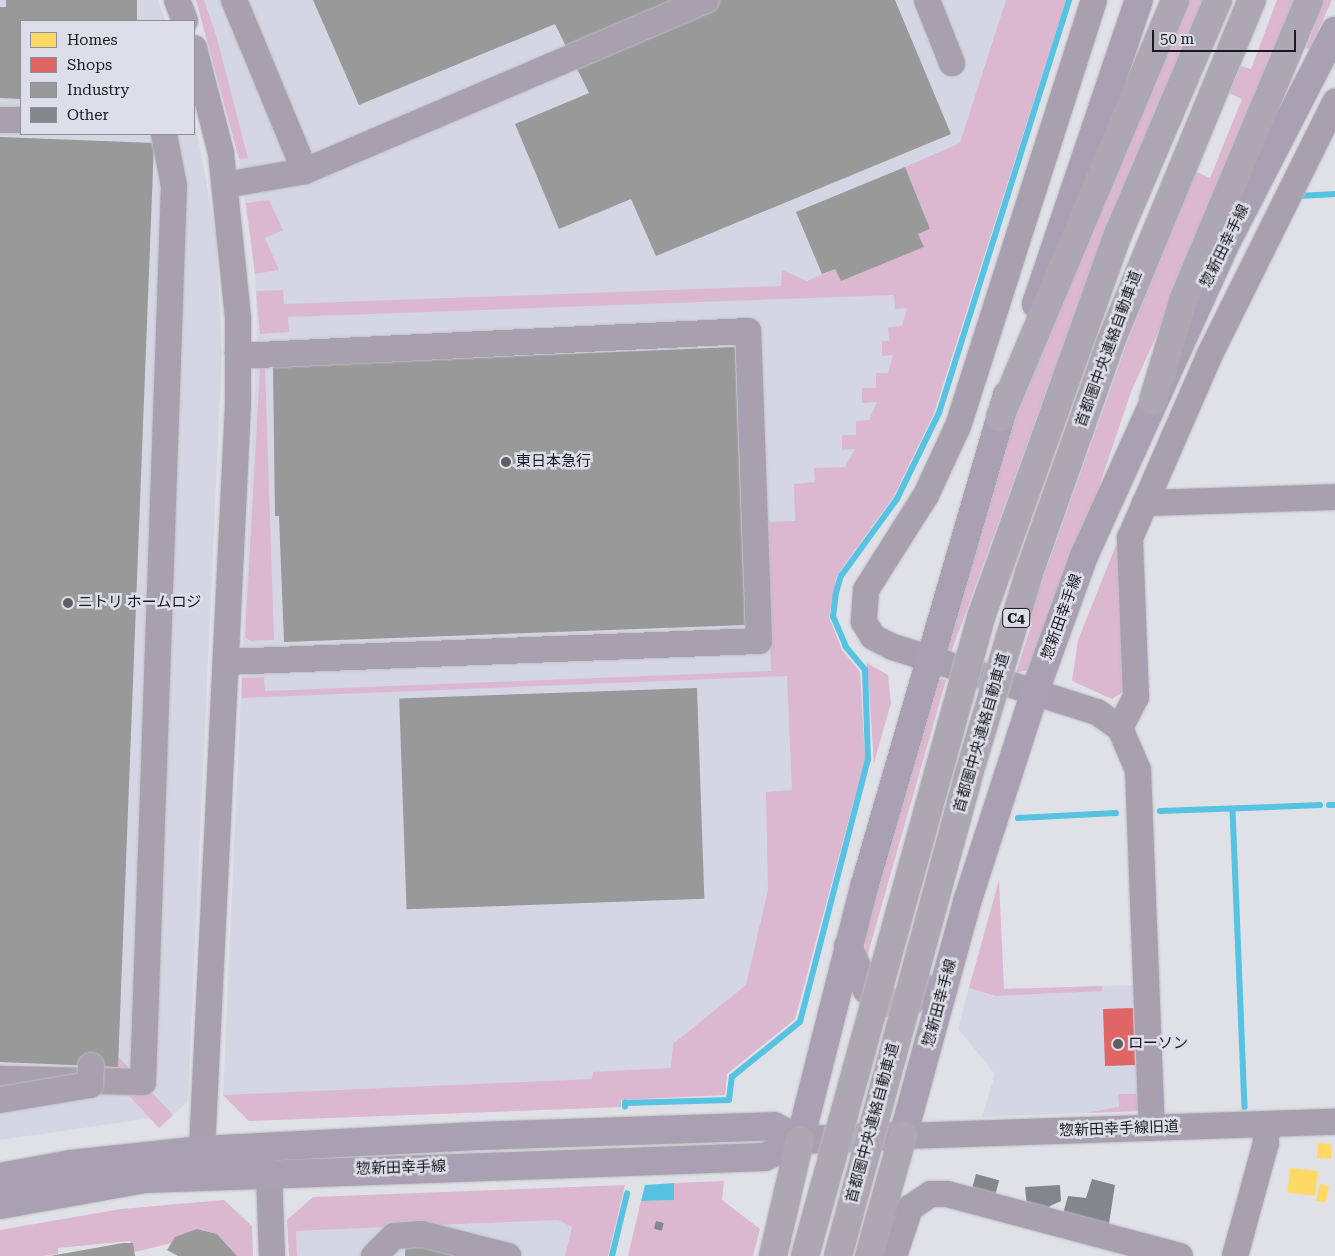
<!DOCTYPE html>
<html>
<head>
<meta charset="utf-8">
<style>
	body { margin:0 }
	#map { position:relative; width:1335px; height:1256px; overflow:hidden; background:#e0e1e7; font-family:"Roboto Serif","Noto Sans JP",serif }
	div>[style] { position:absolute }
	.built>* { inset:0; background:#d5d6e3 }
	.green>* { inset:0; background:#dcb7d0; transform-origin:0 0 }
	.water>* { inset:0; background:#57c2e1 }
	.homes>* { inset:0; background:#ffd966; transform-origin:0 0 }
	.shops>* { inset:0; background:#e06666; transform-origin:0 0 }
	.industry>* { inset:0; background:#999; transform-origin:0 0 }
	.stream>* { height:5.5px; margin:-2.75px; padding:0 2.75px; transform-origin:2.75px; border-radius:2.75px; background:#57c2e1 }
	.building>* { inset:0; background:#85868b; transform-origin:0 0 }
	.roads { filter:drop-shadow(0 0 1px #bdbec2) drop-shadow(0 0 1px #bdbec2) }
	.minor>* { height:26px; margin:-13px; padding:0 13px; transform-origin:13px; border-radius:13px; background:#a8a0af }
	.major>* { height:28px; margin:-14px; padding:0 14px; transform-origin:14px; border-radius:14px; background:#a9a0b1 }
	.highway>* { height:28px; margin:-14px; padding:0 14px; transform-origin:14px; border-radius:14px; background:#ada7b3 }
	.bridges { filter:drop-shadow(0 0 1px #bdbec2) drop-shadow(0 0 1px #bdbec2) }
	.minor-bridge>* { height:26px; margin:-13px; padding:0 13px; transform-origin:13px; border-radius:13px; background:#a8a0af }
	.highway-bridge>* { height:28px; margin:-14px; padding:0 14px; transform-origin:14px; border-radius:14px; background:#ada7b3 }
	.dots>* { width:14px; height:14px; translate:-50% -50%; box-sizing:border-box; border:2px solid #dddeea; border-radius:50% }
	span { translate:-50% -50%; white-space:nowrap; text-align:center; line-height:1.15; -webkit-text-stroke:5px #dddeea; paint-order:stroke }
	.shield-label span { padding:1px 4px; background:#dddeea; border:1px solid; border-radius:4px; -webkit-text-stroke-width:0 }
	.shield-label { font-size:14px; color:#18191d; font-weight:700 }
	.street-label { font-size:15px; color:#18191d }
	.poi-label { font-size:15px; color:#18191d }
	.left { translate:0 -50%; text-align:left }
	.legend { position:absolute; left:20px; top:20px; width:175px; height:115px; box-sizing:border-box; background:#dddeea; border:1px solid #8e8f98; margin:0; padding:6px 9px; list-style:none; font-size:15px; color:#18191d }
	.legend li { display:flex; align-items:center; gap:10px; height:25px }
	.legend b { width:25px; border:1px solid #8e8f98 }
	.scale { position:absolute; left:1152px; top:30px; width:144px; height:22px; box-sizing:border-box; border:2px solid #18191d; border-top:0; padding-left:6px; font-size:15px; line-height:18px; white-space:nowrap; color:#18191d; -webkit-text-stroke:4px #dddeea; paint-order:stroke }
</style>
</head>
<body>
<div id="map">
	<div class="built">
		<i style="clip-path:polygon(0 0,158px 0,166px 21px,21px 21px,21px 134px,194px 134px,194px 116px,216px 234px,222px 354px,188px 1101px,173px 1115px,0 1140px)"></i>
		<i style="clip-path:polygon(196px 0,1066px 0,934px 413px,894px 496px,837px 575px,829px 617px,842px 650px,860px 672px,865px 759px,795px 1019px,727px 1074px,725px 1095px,621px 1100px,621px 1107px,249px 1121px,223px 1095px,257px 328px,255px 274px,236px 140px)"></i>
		<i style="clip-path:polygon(971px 979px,1004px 989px,1134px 985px,1141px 1111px,982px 1117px,995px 1074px,958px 1029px)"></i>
		<i style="clip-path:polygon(558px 1220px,572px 1227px,565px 1256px,297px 1256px,296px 1231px)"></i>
	</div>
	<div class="green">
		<i style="clip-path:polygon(196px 0,204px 0,216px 35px,248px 158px,239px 159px)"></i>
		<i style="clip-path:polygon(1006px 0,1066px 0,934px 413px,894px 496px,837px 575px,829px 617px,842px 650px,860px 672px,865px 759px,795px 1019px,727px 1074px,725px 1095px,621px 1100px,621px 1107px,249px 1121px,223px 1095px,592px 1079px,593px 1072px,671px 1068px,673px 1044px,746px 985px,768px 890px,766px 792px,792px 790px,787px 676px,242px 698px,242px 678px,264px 677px,265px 691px,771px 671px,766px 522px,795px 521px,794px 484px,815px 482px,814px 468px,845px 467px,855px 449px,842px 450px,842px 435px,856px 435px,856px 421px,869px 420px,877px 402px,862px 403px,862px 388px,876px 388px,876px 373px,888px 373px,893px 355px,882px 356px,882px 341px,889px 341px,888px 327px,902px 326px,907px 308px,895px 309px,894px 295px,288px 317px,289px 332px,260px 334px,256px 291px,283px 290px,284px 304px,781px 286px,782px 270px,807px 281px,835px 269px,841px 281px,924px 247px,918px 234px,930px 229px,905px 167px,960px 143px)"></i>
		<i style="clip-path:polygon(1186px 0,1203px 0,1107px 224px,951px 653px,945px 644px,1023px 387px)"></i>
		<i style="clip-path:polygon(1277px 0,1299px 0,1207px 224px,1131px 392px,1088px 519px,1028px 670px,1016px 673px,1032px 623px,1030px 615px,1127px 343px,1195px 171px,1210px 178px,1242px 99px,1229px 93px,1241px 66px,1251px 69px)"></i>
		<i style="clip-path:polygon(1324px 0,1332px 0,1310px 49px,1306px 48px)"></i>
		<i style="clip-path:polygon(269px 200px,283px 230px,265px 238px,279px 270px,255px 274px,246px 203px)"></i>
		<i style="clip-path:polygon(260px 368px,265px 368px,274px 640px,250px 641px,245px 637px)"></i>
		<i style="clip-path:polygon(1120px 535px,1123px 692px,1112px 699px,1072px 681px,1078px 640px)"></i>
		<i style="clip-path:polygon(867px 663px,888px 675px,891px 703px,874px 763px)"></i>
		<i style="clip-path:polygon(941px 679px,946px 680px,867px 957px,864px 938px,933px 685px)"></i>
		<i style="clip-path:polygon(999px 880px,1004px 989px,1102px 986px,1102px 991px,996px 996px,969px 988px)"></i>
		<i style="clip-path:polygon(1118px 1094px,1136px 1094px,1141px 1111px,1085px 1113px,1119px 1107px)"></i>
		<i style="left:173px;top:1115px;width:19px;height:175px;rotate:137deg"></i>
		<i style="clip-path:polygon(724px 1181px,722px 1200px,760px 1229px,753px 1256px,628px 1256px,641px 1201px,674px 1200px,674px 1183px)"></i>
		<i style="clip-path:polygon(625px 1185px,608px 1256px,565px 1256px,572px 1227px,558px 1220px,296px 1231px,297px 1256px,289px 1256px,287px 1220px,313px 1197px)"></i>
		<i style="clip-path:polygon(224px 1200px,252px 1226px,253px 1256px,237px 1256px,217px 1234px,197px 1229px,168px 1244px,135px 1252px,130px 1241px,58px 1248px,58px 1254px,43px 1256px,0 1256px,0 1230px,121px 1209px)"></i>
	</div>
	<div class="water">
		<i style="clip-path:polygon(674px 1183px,674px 1200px,641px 1201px,645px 1185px)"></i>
	</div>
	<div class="homes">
		<i style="left:1318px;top:1143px;width:14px;height:15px;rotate:4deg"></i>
		<i style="left:1290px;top:1168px;width:28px;height:25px;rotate:6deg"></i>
		<i style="clip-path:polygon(1320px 1184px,1329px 1186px,1326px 1202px,1316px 1201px)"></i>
	</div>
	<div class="shops">
		<i style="left:1133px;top:1008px;width:57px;height:30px;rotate:88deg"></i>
	</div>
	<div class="industry">
		<i style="clip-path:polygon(6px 0,137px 0,137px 21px,21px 21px,21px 99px,0 98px,0 7px,6px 7px)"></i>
		<i style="clip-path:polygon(313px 0,895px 0,951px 134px,656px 256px,631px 199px,559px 229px,515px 124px,589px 93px,555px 24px,359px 105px)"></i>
		<i style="clip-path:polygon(0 137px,154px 143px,118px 1067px,0 1062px)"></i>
		<i style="clip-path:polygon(905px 167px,930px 229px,918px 234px,924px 247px,841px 281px,835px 269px,822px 274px,796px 212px)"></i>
		<i style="clip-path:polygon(735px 347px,745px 625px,284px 642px,279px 516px,275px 516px,273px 366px)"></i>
		<i style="left:697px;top:688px;width:211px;height:298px;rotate:88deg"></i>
		<i style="clip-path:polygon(197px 1229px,217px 1234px,237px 1256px,178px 1256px,167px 1250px,175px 1237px)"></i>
		<i style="clip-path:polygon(406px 1240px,470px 1256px,405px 1256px)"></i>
		<i style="clip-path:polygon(123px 1243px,133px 1243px,135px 1256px,50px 1256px)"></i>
	</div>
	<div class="stream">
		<i style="left:1299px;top:196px;width:36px;rotate:-3deg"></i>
		<i style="left:1329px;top:805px;width:6px"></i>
		<i style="left:1233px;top:809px;width:298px;rotate:87.7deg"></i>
		<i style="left:1160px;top:811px;width:160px;rotate:-2.1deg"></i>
		<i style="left:1018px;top:818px;width:98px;rotate:-2.9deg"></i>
		<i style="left:625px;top:1107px;width:4px;rotate:-90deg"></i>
		<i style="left:625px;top:1103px;width:104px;rotate:-1.7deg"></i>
		<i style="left:729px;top:1100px;width:23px;rotate:-83deg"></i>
		<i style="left:732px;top:1077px;width:87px;rotate:-39deg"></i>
		<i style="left:800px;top:1022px;width:271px;rotate:-75.5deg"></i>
		<i style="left:868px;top:760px;width:90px;rotate:-91.9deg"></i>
		<i style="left:865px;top:670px;width:30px;rotate:-130deg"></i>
		<i style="left:846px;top:647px;width:33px;rotate:-113deg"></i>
		<i style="left:833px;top:617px;width:24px;rotate:-83deg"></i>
		<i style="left:836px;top:593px;width:18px;rotate:-74deg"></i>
		<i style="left:841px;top:576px;width:95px;rotate:-54deg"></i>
		<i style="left:897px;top:499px;width:96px;rotate:-64deg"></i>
		<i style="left:939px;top:413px;width:433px;rotate:-72.5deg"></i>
		<i style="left:612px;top:1256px;width:64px;rotate:-76.4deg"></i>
	</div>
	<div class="building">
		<i style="left:976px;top:1174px;width:24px;height:18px;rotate:15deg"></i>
		<i style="clip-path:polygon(1092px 1179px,1115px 1185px,1108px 1230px,1062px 1217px,1068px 1196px,1086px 1198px)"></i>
		<i style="clip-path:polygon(1060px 1185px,1061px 1201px,1050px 1206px,1050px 1211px,1027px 1208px,1025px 1187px)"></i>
		<i style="left:656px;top:1221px;width:8px;height:8px;rotate:14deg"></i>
	</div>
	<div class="roads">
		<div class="minor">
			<i style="left:177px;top:0;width:22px;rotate:69deg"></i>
			<i style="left:234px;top:0;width:185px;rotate:67.5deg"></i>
			<i style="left:927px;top:0;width:68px;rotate:68.4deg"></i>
			<i style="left:1094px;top:0;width:449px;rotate:107.7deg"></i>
			<i style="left:957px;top:428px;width:74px;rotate:114.8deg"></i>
			<i style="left:926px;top:495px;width:112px;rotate:122.3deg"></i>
			<i style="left:866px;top:590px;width:32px;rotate:94deg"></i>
			<i style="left:864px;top:622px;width:17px;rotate:59deg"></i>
			<i style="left:873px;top:637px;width:22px;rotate:27deg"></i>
			<i style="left:893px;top:647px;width:214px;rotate:17.7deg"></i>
			<i style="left:1097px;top:712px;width:28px;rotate:35deg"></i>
			<i style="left:1120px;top:728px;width:46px;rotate:66.8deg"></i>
			<i style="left:1138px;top:770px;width:358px;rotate:87.8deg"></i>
			<i style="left:194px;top:48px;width:108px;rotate:75.6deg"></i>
			<i style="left:221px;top:153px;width:166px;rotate:84.1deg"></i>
			<i style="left:238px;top:318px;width:87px;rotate:90deg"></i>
			<i style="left:238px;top:405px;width:746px;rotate:92.77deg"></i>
			<i style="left:0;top:120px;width:21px"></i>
			<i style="left:225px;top:185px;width:81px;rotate:-9.9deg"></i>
			<i style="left:305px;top:171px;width:436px;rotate:-23.1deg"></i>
			<i style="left:1145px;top:503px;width:190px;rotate:-1.8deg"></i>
			<i style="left:226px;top:662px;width:533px;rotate:-2.26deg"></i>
			<i style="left:759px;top:641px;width:310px;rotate:-92deg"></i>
			<i style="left:748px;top:331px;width:511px;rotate:177.19deg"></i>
			<i style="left:1120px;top:728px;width:35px;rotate:-63deg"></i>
			<i style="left:1136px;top:697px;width:159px;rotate:-92.2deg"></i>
			<i style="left:1130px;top:538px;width:198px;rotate:-66.5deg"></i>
			<i style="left:1209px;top:356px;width:284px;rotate:-63.6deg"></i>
			<i style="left:0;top:1079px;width:143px;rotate:1.2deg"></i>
			<i style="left:143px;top:1082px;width:897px;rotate:-88.02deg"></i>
			<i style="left:174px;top:186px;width:53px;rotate:-100.9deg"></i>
			<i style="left:903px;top:1136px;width:432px;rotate:-1.9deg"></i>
			<i style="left:269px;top:1172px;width:84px;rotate:88deg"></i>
			<i style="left:374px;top:1256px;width:28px;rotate:-45deg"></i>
			<i style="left:394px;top:1236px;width:28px;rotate:-4deg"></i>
			<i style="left:422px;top:1234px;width:89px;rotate:14.3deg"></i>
			<i style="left:894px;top:1256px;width:51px;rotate:-71.6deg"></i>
			<i style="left:910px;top:1208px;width:25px;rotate:-34deg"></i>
			<i style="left:931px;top:1194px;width:16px"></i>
			<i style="left:947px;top:1194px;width:241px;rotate:14.9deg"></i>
			<i style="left:1235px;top:1256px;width:117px;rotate:-74.7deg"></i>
			<i style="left:1266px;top:1143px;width:19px;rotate:-93deg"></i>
		</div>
		<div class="major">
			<i style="left:1036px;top:304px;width:321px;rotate:-71.3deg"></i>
			<i style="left:848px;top:946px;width:48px;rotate:66.6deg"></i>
			<i style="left:867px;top:990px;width:16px;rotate:40deg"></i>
			<i style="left:879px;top:1000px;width:18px;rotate:13deg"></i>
			<i style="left:897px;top:1004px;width:16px;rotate:-15deg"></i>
			<i style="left:912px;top:1000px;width:17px;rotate:-45deg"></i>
			<i style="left:800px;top:1140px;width:264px;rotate:-75.8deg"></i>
			<i style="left:865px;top:884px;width:509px;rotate:-73.81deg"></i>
			<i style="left:0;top:1177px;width:72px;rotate:-10.4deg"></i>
			<i style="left:71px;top:1164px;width:132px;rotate:-6.1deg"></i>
			<i style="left:202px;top:1150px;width:276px;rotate:-2.9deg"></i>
			<i style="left:478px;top:1136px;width:296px;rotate:-1.9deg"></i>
			<i style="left:774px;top:1126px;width:30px;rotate:28deg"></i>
			<i style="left:0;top:1205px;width:147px;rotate:-10.2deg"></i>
			<i style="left:145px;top:1179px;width:620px;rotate:-2.03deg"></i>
			<i style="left:765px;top:1157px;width:39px;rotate:-26deg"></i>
			<i style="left:800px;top:1140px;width:103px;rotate:-2.2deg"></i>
			<i style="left:903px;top:1136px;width:246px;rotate:-74.7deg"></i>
			<i style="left:968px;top:899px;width:219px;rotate:-72.1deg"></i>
			<i style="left:1035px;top:691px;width:144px;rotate:-70.1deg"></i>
			<i style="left:1084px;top:556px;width:348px;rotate:-65.6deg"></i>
			<i style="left:1228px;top:239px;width:234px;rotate:-62.8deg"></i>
		</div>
		<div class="highway">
			<i style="left:1153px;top:400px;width:107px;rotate:-73.1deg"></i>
			<i style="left:1184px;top:298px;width:323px;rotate:-67.2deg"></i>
			<i style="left:1000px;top:417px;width:452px;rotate:-67.2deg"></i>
			<i style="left:773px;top:1256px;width:119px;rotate:-76.9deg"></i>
			<i style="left:869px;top:1256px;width:125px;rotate:-74.2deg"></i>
		</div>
	</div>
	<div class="bridges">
		<div class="minor-bridge">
			<i style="left:0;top:1100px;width:91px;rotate:-9.5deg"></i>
			<i style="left:90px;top:1085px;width:19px;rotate:-87deg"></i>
		</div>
		<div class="highway-bridge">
			<i style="left:805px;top:1256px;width:666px;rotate:-74.59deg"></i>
			<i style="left:982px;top:614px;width:406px;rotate:-70.3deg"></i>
			<i style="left:1119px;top:232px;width:252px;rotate:-66.9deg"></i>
			<i style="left:838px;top:1256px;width:493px;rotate:-74.8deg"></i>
			<i style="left:967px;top:780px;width:216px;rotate:-73.3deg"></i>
			<i style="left:1029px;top:573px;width:243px;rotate:-70.5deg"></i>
			<i style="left:1110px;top:344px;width:372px;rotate:-67.6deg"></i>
		</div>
	</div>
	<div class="dots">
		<i style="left:506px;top:462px;background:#5e5f64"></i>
		<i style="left:68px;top:603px;background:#5e5f64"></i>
		<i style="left:1118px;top:1044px;background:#5e5f64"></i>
	</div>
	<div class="shield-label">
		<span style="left:1016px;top:618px">C4</span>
	</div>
	<div class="street-label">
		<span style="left:1225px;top:246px;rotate:-64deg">惣新田幸手線</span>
		<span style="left:1109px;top:349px;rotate:-70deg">首都圏中央連絡自動車道</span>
		<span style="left:1062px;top:617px;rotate:-70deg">惣新田幸手線</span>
		<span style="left:982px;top:733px;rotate:-74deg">首都圏中央連絡自動車道</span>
		<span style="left:940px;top:1003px;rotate:-75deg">惣新田幸手線</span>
		<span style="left:873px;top:1123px;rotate:-75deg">首都圏中央連絡自動車道</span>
		<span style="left:1119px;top:1129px;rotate:-2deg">惣新田幸手線旧道</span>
		<span style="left:401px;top:1168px;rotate:-2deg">惣新田幸手線</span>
	</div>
	<div class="poi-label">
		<span class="left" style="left:516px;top:462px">東日本急行</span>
		<span class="left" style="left:78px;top:603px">ニトリ ホームロジ</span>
		<span class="left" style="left:1128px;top:1044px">ローソン</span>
	</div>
	<ul class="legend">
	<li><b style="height:14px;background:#ffd966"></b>Homes</li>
	<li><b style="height:14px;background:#e06666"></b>Shops</li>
	<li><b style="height:14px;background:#999"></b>Industry</li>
	<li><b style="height:14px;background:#85868b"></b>Other</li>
	</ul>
	<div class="scale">50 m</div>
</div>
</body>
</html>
